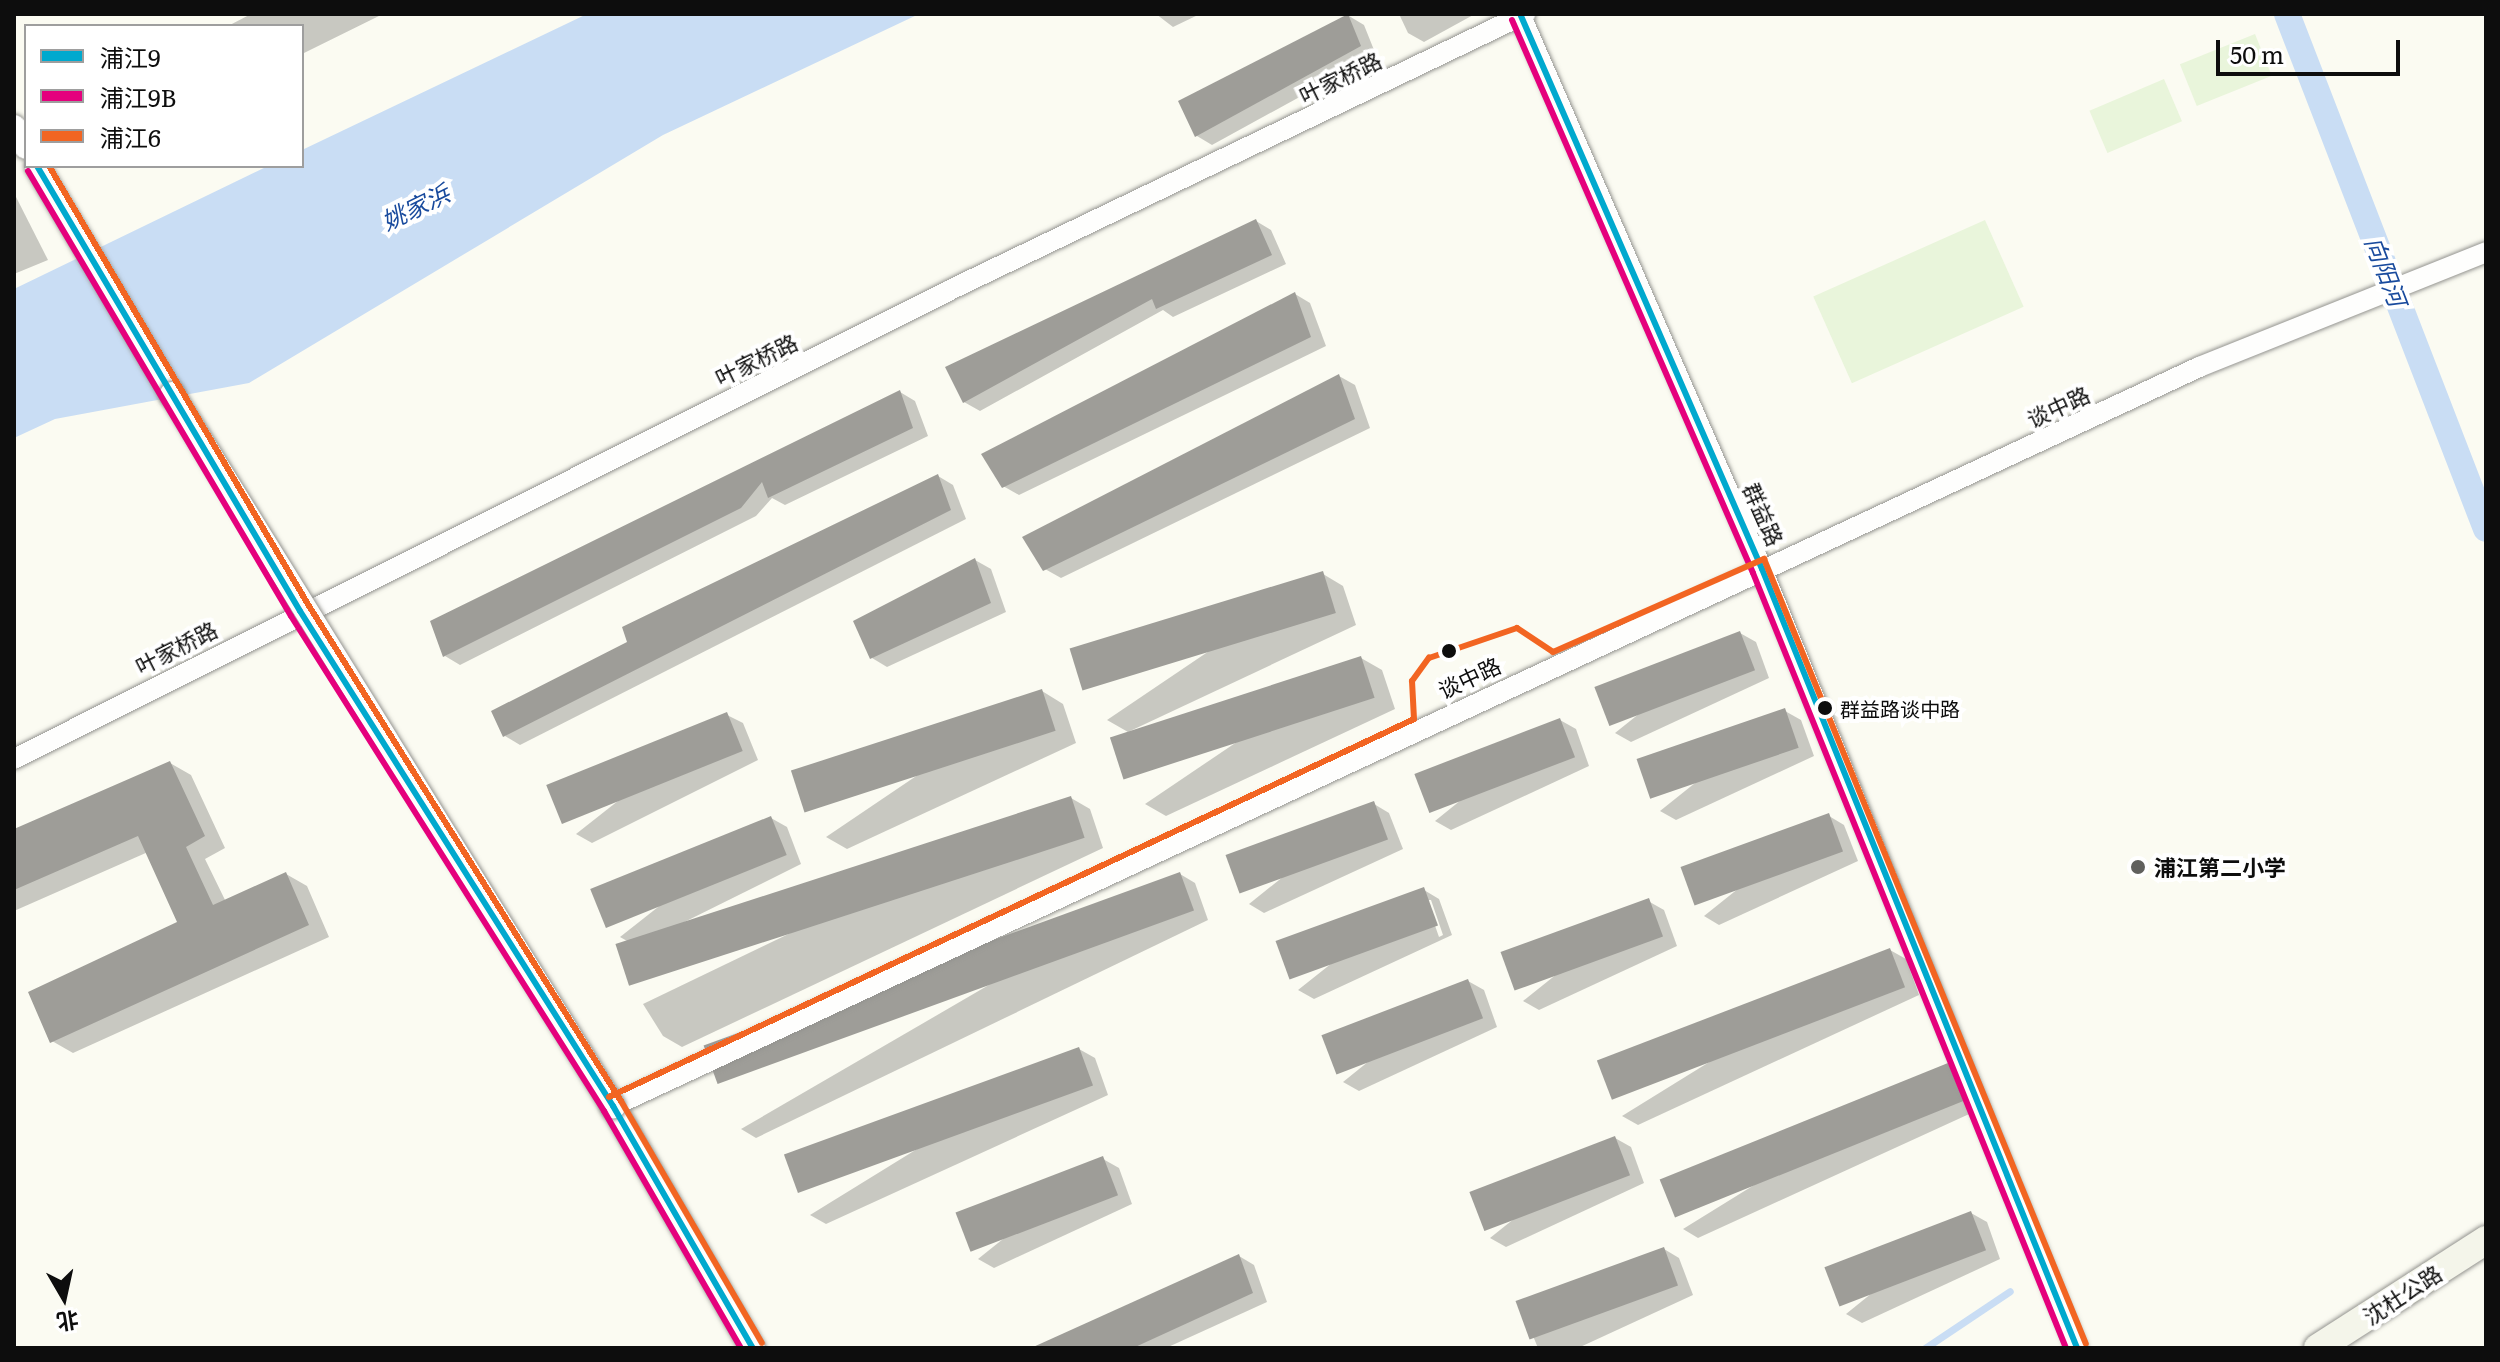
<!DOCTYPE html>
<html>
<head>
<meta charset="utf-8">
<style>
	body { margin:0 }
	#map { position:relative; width:2500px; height:1362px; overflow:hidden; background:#fbfbf2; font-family:Literata,"Noto Sans SC",serif }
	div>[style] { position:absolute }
	.pitch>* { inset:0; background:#e9f5db; transform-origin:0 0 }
	.water>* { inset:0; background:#c9ddf4 }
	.shadow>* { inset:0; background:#0003 }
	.stream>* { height:7px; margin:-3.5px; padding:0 3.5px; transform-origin:3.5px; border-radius:3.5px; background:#c9ddf4 }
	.canal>* { height:26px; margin:-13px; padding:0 13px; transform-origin:13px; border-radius:13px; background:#c9ddf4 }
	.building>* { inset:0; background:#9e9d98; transform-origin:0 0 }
	.roads { filter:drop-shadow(0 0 2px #949490) drop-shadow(0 0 2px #949490) }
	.minor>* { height:20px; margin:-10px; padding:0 10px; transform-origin:10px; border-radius:10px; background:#fefefd }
	.tertiary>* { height:24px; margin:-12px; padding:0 12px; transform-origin:12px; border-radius:12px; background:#fefefd }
	.secondary>* { height:28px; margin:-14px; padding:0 14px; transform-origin:14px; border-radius:14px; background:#f4f5ea }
	.bridges { filter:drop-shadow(0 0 2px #949490) drop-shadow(0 0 2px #949490) }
	.tertiary-bridge>* { height:24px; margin:-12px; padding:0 12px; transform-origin:12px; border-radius:12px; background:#fefefd }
	.bus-1>* { height:6px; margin:-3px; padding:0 3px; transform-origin:3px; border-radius:3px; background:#00a9ce }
	.bus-2>* { height:6px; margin:-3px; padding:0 3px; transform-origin:3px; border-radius:3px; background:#e5007d }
	.bus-3>* { height:6px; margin:-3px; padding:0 3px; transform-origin:3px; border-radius:3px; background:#f26522 }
	.dots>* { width:22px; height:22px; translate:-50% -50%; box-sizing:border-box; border:4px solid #fff; border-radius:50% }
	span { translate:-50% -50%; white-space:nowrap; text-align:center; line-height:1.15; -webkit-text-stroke:8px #fff; paint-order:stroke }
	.bus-label { font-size:20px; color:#0d0d0d }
	.left { translate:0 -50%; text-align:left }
	.street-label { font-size:22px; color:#0d0d0d }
	.poi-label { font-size:22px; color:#0d0d0d; font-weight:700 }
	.water-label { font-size:24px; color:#184a9d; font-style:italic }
	.frame { position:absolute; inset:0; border:16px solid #0d0d0d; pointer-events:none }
	.legend { position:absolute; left:24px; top:24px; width:280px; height:144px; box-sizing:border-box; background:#fff; border:2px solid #9e9e9e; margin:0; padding:10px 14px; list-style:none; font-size:24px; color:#0d0d0d }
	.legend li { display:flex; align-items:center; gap:16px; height:40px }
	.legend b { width:40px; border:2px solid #9e9e9e }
	.north { position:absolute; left:24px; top:1258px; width:80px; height:80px; -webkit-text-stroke:6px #fff; paint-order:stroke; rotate:171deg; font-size:22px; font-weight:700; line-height:32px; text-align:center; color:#0d0d0d }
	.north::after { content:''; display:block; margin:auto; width:28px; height:36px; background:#0d0d0d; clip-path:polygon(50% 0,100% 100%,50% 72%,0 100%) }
	.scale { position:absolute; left:2216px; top:40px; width:184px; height:36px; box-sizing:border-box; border:4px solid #0d0d0d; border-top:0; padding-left:10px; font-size:24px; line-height:28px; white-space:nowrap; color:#0d0d0d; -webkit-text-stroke:6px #fff; paint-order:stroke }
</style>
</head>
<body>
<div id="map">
	<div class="pitch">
		<i style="left:2255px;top:34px;width:45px;height:81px;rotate:68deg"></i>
		<i style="left:2164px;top:79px;width:46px;height:81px;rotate:67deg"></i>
		<i style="left:1985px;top:220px;width:95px;height:188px;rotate:66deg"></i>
	</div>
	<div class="water">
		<i style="clip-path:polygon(587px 14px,919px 14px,663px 135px,249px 383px,55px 419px,14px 438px,14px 289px,268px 166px,302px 166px,302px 150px)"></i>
	</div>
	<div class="shadow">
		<i style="clip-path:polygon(251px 14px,383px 14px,302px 54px,302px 26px,228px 26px)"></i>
		<i style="clip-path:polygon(1156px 14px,1200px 14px,1173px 27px)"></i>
		<i style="clip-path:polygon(1399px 14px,1475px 14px,1424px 42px,1408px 33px)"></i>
		<i style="clip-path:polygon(1349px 16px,1364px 25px,1376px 55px,1212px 145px,1197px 136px,1180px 102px)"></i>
		<i style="clip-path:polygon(14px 193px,48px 260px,14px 274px)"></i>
		<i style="clip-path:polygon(1256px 221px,1271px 230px,1286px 264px,1173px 317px,1163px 310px,980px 411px,964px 402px,948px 368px)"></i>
		<i style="clip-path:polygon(1295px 294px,1310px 303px,1326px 346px,1019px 495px,1003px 486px)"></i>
		<i style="clip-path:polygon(1339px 376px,1355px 385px,1370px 428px,1061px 578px,1045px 569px)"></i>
		<i style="clip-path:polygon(900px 392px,915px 401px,928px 436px,785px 505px,772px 498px,756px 516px,460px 665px,445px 656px)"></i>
		<i style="clip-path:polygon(938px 476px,953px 485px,966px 519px,520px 745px,505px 736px,630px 643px)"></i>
		<i style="clip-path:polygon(975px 560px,991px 569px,1006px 612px,887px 667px,872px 658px)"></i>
		<i style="clip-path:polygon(1323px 574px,1343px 586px,1356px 625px,1128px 732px,1107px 720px)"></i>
		<i style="clip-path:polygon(1740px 633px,1756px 642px,1769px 678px,1631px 742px,1615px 733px)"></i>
		<i style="clip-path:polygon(1361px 658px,1382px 670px,1395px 709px,1166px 816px,1145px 804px)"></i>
		<i style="clip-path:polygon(1042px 691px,1063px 704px,1076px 743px,847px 849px,826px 837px)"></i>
		<i style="clip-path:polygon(1785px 711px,1801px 720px,1814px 756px,1676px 820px,1660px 811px)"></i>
		<i style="clip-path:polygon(727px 715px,743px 723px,758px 760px,592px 843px,576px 834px)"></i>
		<i style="clip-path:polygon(1560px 720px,1576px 729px,1589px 766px,1451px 830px,1435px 821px)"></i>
		<i style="clip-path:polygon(170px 763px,191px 775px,225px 848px,205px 859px,226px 902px,286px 874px,307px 886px,329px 937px,73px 1053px,52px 1041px,180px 923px,148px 852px,14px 911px,14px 831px)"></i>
		<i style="clip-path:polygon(1071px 798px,1090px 809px,1103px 848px,682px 1047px,663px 1036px,643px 1004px)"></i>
		<i style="clip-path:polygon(1374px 804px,1389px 813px,1403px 849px,1264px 913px,1249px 904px)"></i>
		<i style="clip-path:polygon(1829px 816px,1844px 825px,1858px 861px,1719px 925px,1704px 916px)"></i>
		<i style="clip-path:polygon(771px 818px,787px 827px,801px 864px,636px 946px,620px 937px)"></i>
		<i style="clip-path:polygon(1180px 874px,1195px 883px,1208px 920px,756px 1138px,741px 1129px)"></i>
		<i style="clip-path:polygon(evenodd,1424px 890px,1439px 899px,1452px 935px,1314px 999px,1298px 990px,1424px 890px,1426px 900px,1431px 900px,1443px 935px,1439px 937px,1426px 900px)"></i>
		<i style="clip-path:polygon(1648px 901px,1664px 910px,1677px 946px,1539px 1010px,1523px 1001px)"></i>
		<i style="clip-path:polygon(1890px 950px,1906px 959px,1919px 995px,1638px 1125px,1622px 1116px)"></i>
		<i style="clip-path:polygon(1468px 981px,1484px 990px,1497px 1027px,1359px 1091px,1343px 1082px)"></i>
		<i style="clip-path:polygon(1079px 1049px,1095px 1058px,1108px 1095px,826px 1224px,810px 1215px)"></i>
		<i style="clip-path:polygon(1948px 1065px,1963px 1074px,1978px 1110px,1698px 1238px,1683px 1229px)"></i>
		<i style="clip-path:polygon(1615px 1138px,1631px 1147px,1644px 1183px,1506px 1247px,1490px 1238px)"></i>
		<i style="clip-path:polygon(1103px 1159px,1119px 1168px,1132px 1204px,994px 1268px,978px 1259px)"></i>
		<i style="clip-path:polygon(1971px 1213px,1987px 1222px,2000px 1259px,1862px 1323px,1846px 1314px)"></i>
		<i style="clip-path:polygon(1664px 1249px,1679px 1258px,1693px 1295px,1578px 1348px,1538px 1348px,1523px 1312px)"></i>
		<i style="clip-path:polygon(1239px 1256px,1254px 1265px,1267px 1302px,1166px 1348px,1034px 1348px)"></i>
	</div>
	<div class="stream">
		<i style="left:1925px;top:1348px;width:102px;rotate:-33.8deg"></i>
	</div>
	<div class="canal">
		<i style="left:2287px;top:14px;width:552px;rotate:68.87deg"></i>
	</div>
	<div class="building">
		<i style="clip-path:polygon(1348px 14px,1361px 46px,1195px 137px,1178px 101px)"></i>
		<i style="clip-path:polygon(1256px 219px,1272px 255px,1156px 309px,1152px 299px,963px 403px,945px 367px)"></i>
		<i style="clip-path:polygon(1295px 292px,1311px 337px,1002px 488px,981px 454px)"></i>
		<i style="clip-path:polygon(1339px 374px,1355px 419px,1043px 571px,1022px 537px)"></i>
		<i style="clip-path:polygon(900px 390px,913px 428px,768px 498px,762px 482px,741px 508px,443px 657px,430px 621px)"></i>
		<i style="clip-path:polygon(938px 474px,951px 510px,503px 737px,491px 711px,627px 642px,622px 627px)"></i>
		<i style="clip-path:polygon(975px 558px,991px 603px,870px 659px,853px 621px)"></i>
		<i style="left:1323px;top:571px;width:44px;height:265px;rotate:73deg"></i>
		<i style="left:1740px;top:631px;width:42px;height:156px;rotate:69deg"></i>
		<i style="left:1361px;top:656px;width:44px;height:264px;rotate:72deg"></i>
		<i style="left:1042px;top:689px;width:44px;height:264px;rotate:72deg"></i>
		<i style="left:1785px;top:708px;width:42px;height:157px;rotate:71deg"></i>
		<i style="left:727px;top:712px;width:42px;height:195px;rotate:68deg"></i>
		<i style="left:1560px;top:718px;width:42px;height:156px;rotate:69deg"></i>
		<i style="clip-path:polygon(170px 761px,205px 836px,186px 847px,213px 905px,286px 872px,309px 925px,50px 1043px,28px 992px,177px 922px,138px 836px,14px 890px,14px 829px)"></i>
		<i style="left:1071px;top:796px;width:44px;height:479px;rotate:72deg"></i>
		<i style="left:1374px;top:801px;width:41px;height:158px;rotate:70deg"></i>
		<i style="left:1829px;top:813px;width:41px;height:158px;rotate:70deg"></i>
		<i style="left:771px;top:816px;width:42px;height:195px;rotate:68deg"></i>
		<i style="left:1180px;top:872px;width:41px;height:507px;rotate:70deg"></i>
		<i style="left:1424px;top:887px;width:41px;height:158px;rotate:70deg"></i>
		<i style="left:1649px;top:898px;width:41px;height:158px;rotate:70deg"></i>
		<i style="left:1890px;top:948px;width:42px;height:314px;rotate:69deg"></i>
		<i style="left:1468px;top:979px;width:42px;height:157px;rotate:69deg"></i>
		<i style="left:1079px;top:1047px;width:41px;height:314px;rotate:70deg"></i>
		<i style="left:1948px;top:1063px;width:41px;height:311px;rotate:68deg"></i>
		<i style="left:1615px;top:1136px;width:42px;height:156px;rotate:69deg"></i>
		<i style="left:1103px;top:1156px;width:42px;height:158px;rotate:69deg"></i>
		<i style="left:1971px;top:1211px;width:42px;height:157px;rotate:69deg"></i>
		<i style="left:1664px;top:1247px;width:41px;height:158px;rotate:70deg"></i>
		<i style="clip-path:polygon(1239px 1254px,1253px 1293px,1133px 1348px,1031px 1348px)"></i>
	</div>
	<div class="roads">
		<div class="minor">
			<i style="left:1521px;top:16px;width:603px;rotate:66.45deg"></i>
			<i style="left:1762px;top:569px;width:840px;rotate:67.98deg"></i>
			<i style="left:14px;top:759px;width:1049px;rotate:-26.61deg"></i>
			<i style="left:952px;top:289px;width:636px;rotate:-25.64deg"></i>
			<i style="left:613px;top:1106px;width:1750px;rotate:-24.98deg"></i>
			<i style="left:2199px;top:367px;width:309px;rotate:-21.8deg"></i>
		</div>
		<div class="tertiary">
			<i style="left:14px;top:127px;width:23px;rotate:59deg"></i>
			<i style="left:37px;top:166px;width:265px;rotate:59.4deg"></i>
			<i style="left:613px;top:1106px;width:280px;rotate:60deg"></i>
		</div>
		<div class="secondary">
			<i style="left:2318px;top:1348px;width:200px;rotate:-32.7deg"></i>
		</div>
	</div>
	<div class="bridges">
		<div class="tertiary-bridge">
			<i style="left:172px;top:394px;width:838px;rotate:58.23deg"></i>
		</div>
	</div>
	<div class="bus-1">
		<i style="left:1521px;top:16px;width:603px;rotate:66.45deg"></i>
		<i style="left:1762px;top:569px;width:840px;rotate:67.98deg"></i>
		<i style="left:37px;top:166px;width:517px;rotate:59.42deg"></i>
		<i style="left:300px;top:611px;width:586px;rotate:57.69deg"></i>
		<i style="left:613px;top:1106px;width:280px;rotate:60deg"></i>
	</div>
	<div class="bus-2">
		<i style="left:1512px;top:20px;width:603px;rotate:66.45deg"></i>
		<i style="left:1753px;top:573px;width:836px;rotate:68.01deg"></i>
		<i style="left:28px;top:171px;width:517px;rotate:59.42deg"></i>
		<i style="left:291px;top:616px;width:586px;rotate:57.69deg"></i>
		<i style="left:604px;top:1111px;width:274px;rotate:60deg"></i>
	</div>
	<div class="bus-3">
		<i style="left:49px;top:166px;width:511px;rotate:59.42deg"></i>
		<i style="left:309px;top:606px;width:585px;rotate:57.78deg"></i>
		<i style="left:621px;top:1101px;width:280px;rotate:59.8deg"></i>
		<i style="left:609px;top:1097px;width:889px;rotate:-25.15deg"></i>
		<i style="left:1414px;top:719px;width:38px;rotate:-93deg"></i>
		<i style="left:1412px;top:681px;width:29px;rotate:-54deg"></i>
		<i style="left:1429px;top:658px;width:93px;rotate:-18.8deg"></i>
		<i style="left:1517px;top:628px;width:43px;rotate:33.7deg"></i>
		<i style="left:1553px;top:652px;width:231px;rotate:-23.8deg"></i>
		<i style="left:1764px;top:559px;width:848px;rotate:67.7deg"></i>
	</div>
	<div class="dots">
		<i style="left:1449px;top:651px;background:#0d0d0d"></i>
		<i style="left:1825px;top:708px;background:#0d0d0d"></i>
		<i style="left:2138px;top:867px;background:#60605d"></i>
	</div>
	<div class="bus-label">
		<span class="left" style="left:1840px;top:708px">群益路谈中路</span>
	</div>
	<div class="street-label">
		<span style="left:1340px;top:77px;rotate:-26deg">叶家桥路</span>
		<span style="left:756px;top:359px;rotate:-26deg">叶家桥路</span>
		<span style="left:2058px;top:406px;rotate:-25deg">谈中路</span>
		<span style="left:1764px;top:514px;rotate:66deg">群益路</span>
		<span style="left:176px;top:647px;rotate:-27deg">叶家桥路</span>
		<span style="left:1469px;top:677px;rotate:-25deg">谈中路</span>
		<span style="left:2402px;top:1294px;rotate:-33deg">沈杜公路</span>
	</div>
	<div class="poi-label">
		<span class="left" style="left:2154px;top:867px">浦江第二小学</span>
	</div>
	<div class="water-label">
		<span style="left:415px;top:206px;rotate:-26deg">姚家浜</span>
		<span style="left:2387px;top:271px;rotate:69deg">向阳河</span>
	</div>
	<div class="frame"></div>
	<ul class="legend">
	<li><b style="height:10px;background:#00a9ce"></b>浦江9</li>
	<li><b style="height:10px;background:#e5007d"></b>浦江9B</li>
	<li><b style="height:10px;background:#f26522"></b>浦江6</li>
	</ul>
	<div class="north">北</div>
	<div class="scale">50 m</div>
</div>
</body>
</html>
